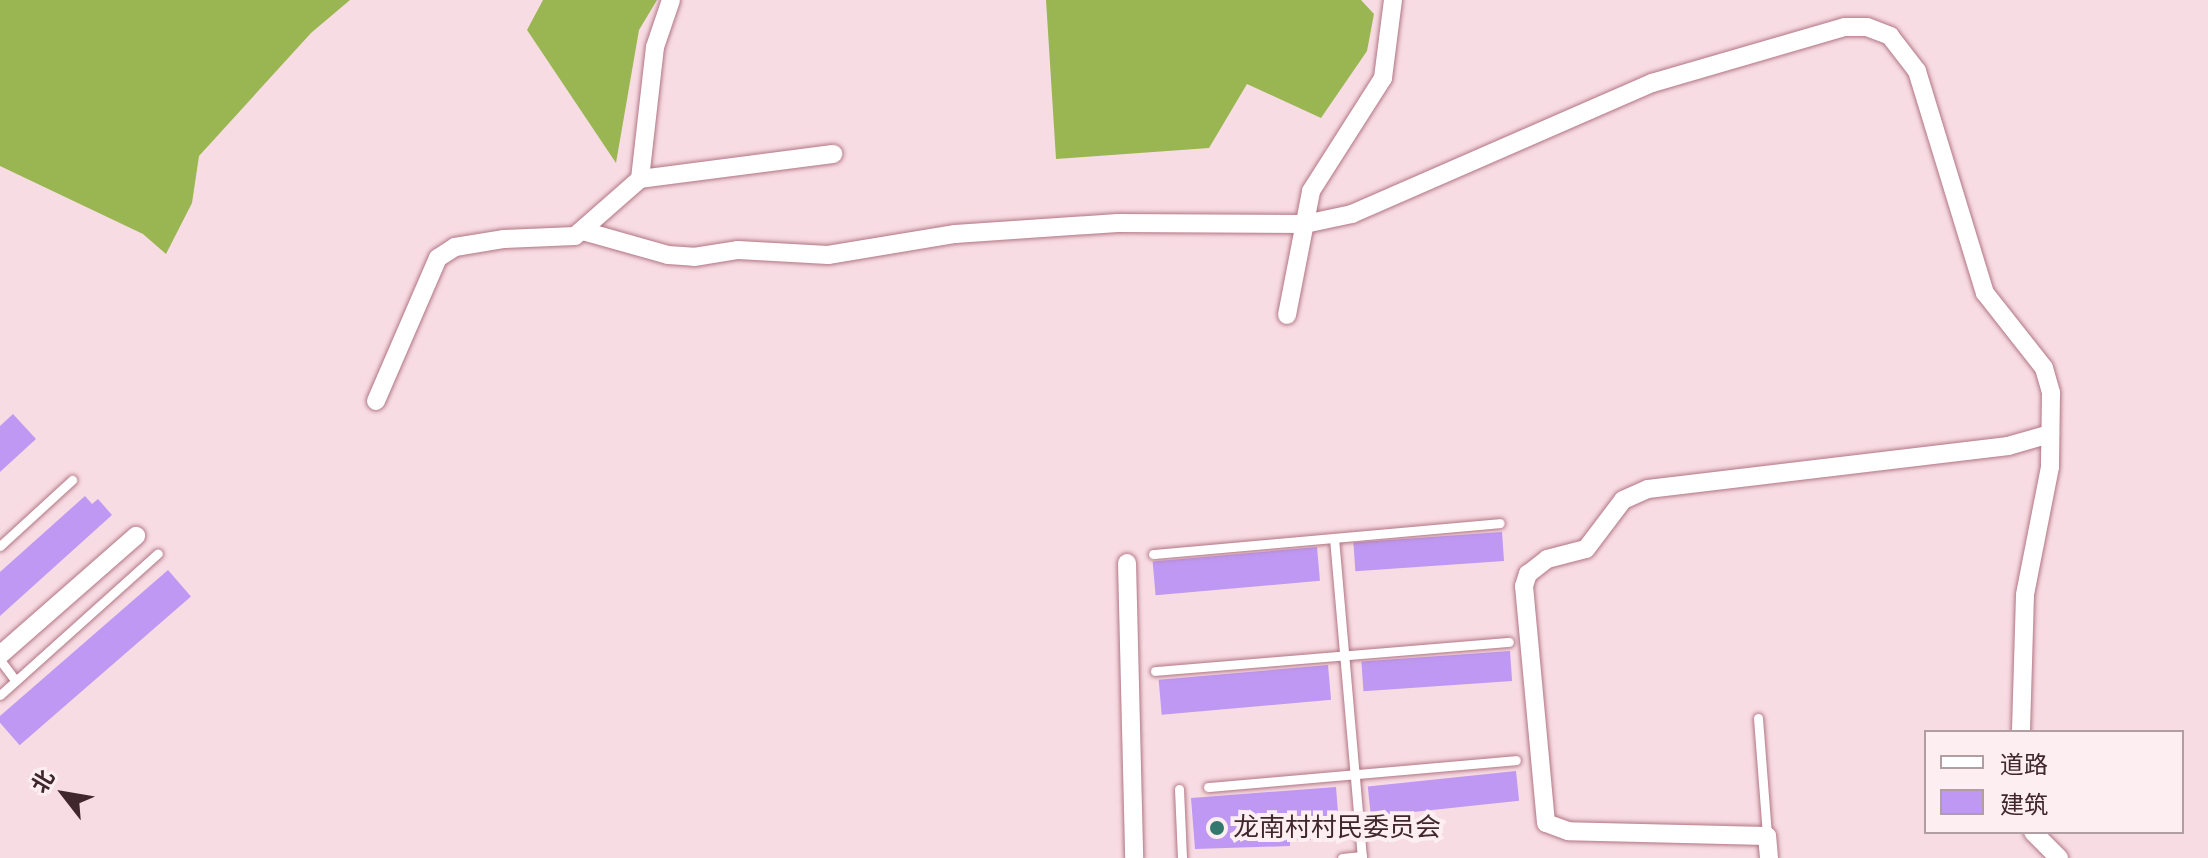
<!DOCTYPE html>
<html>
<head>
<meta charset="utf-8">
<style>
	body { margin:0 }
	#map { position:relative; width:2208px; height:858px; overflow:hidden; background:#f8dce3; font-family:"Varela Round","Noto Sans SC",sans-serif }
	div>[style] { position:absolute }
	.forest>* { inset:0; background:#9ab652 }
	.building>* { inset:0; background:#be98f2; transform-origin:0 0 }
	.roads { filter:drop-shadow(0 0 2px #b17584) drop-shadow(0 0 2px #b17584) }
	.service>* { height:9px; margin:-4.5px; padding:0 4.5px; transform-origin:4.5px; border-radius:4.5px; background:#fff }
	.minor>* { height:18px; margin:-9px; padding:0 9px; transform-origin:9px; border-radius:9px; background:#fff }
	.dots>* { width:22px; height:22px; translate:-50% -50%; box-sizing:border-box; border:4px solid #fceef1; border-radius:50% }
	span { translate:-50% -50%; white-space:nowrap; text-align:center; line-height:1.15; -webkit-text-stroke:8px #fceef1; paint-order:stroke }
	.poi-label { font-size:26px; color:#40262d }
	.left { translate:0 -50%; text-align:left }
	.legend { position:absolute; left:1924px; top:730px; width:260px; height:104px; box-sizing:border-box; background:#fceef1; border:2px solid #b19ea3; margin:0; padding:10px 14px; list-style:none; font-size:24px; color:#40262d }
	.legend li { display:flex; align-items:center; gap:16px; height:40px }
	.legend b { width:40px; border:2px solid #b19ea3 }
	.north { position:absolute; left:24px; top:754px; width:80px; height:80px; -webkit-text-stroke:6px #fceef1; paint-order:stroke; rotate:301deg; font-size:22px; font-weight:700; line-height:32px; text-align:center; color:#40262d }
	.north::after { content:''; display:block; margin:auto; width:28px; height:36px; background:#40262d; clip-path:polygon(50% 0,100% 100%,50% 72%,0 100%) }
</style>
</head>
<body>
<div id="map">
	<div class="forest">
		<i style="clip-path:polygon(0 0,350px 0,311px 33px,199px 156px,192px 203px,166px 254px,143px 234px,0 166px)"></i>
		<i style="clip-path:polygon(543px 0,657px 0,639px 30px,616px 163px,527px 30px)"></i>
		<i style="clip-path:polygon(1046px 0,1361px 0,1374px 14px,1367px 51px,1321px 118px,1247px 84px,1209px 148px,1056px 159px)"></i>
	</div>
	<div class="building">
		<i style="clip-path:polygon(13px 414px,36px 439px,0 472px,0 426px)"></i>
		<i style="clip-path:polygon(85px 496px,92px 504px,98px 499px,112px 515px,0 616px,0 572px)"></i>
		<i style="left:1502px;top:532px;width:29px;height:149px;rotate:86deg"></i>
		<i style="left:1317px;top:547px;width:34px;height:165px;rotate:85deg"></i>
		<i style="left:168px;top:570px;width:35px;height:227px;rotate:49deg"></i>
		<i style="left:1510px;top:651px;width:30px;height:149px;rotate:86deg"></i>
		<i style="left:1328px;top:665px;width:35px;height:170px;rotate:85deg"></i>
		<i style="left:1516px;top:771px;width:30px;height:149px;rotate:84deg"></i>
		<i style="clip-path:polygon(1336px 787px,1340px 838px,1290px 841px,1290px 846px,1195px 849px,1191px 798px)"></i>
	</div>
	<div class="roads">
		<div class="service">
			<i style="left:1334px;top:538px;width:321px;rotate:85deg"></i>
			<i style="left:0;top:546px;width:98px;rotate:-42.5deg"></i>
			<i style="left:1153px;top:554px;width:348px;rotate:-5.1deg"></i>
			<i style="left:0;top:660px;width:26px;rotate:53deg"></i>
			<i style="left:1155px;top:671px;width:355px;rotate:-4.7deg"></i>
			<i style="left:0;top:695px;width:212px;rotate:-41.9deg"></i>
			<i style="left:1758px;top:718px;width:118px;rotate:85.6deg"></i>
			<i style="left:1208px;top:787px;width:309px;rotate:-5deg"></i>
			<i style="left:1179px;top:789px;width:69px;rotate:87.5deg"></i>
			<i style="left:1342px;top:858px;width:20px;rotate:-6deg"></i>
		</div>
		<div class="minor">
			<i style="left:671px;top:0;width:50px;rotate:108.8deg"></i>
			<i style="left:655px;top:47px;width:133px;rotate:96.5deg"></i>
			<i style="left:640px;top:179px;width:195px;rotate:-7.4deg"></i>
			<i style="left:583px;top:231px;width:88px;rotate:15.8deg"></i>
			<i style="left:668px;top:255px;width:26px;rotate:4deg"></i>
			<i style="left:694px;top:257px;width:45px;rotate:-9deg"></i>
			<i style="left:738px;top:250px;width:90px;rotate:3.2deg"></i>
			<i style="left:828px;top:255px;width:129px;rotate:-9.4deg"></i>
			<i style="left:955px;top:234px;width:163px;rotate:-3.9deg"></i>
			<i style="left:1118px;top:223px;width:187px;rotate:0.3deg"></i>
			<i style="left:1305px;top:224px;width:48px;rotate:-12deg"></i>
			<i style="left:1352px;top:214px;width:327px;rotate:-23.6deg"></i>
			<i style="left:1652px;top:83px;width:201px;rotate:-16.2deg"></i>
			<i style="left:1845px;top:27px;width:22px"></i>
			<i style="left:1867px;top:27px;width:25px;rotate:21deg"></i>
			<i style="left:1890px;top:36px;width:44px;rotate:52.4deg"></i>
			<i style="left:1917px;top:71px;width:232px;rotate:73deg"></i>
			<i style="left:1985px;top:293px;width:95px;rotate:51.8deg"></i>
			<i style="left:2044px;top:368px;width:26px;rotate:74deg"></i>
			<i style="left:2051px;top:393px;width:74px;rotate:90.8deg"></i>
			<i style="left:2050px;top:467px;width:130px;rotate:101.1deg"></i>
			<i style="left:2025px;top:595px;width:137px;rotate:91.7deg"></i>
			<i style="left:1287px;top:315px;width:126px;rotate:-79deg"></i>
			<i style="left:1311px;top:191px;width:134px;rotate:-57.5deg"></i>
			<i style="left:1383px;top:78px;width:79px;rotate:-82.7deg"></i>
			<i style="left:376px;top:401px;width:156px;rotate:-66.6deg"></i>
			<i style="left:438px;top:258px;width:20px;rotate:-33deg"></i>
			<i style="left:455px;top:247px;width:50px;rotate:-9.3deg"></i>
			<i style="left:504px;top:239px;width:71px;rotate:-2.4deg"></i>
			<i style="left:575px;top:236px;width:86px;rotate:-41.2deg"></i>
			<i style="left:1127px;top:563px;width:295px;rotate:88.6deg"></i>
			<i style="left:0;top:655px;width:181px;rotate:-41.2deg"></i>
			<i style="left:2033px;top:832px;width:37px;rotate:45deg"></i>
			<i style="left:1769px;top:858px;width:22px;rotate:-95deg"></i>
			<i style="left:1767px;top:836px;width:199px;rotate:-178.6deg"></i>
			<i style="left:1568px;top:831px;width:23px;rotate:-160deg"></i>
			<i style="left:1546px;top:823px;width:238px;rotate:-95.3deg"></i>
			<i style="left:1524px;top:586px;width:13px;rotate:-72deg"></i>
			<i style="left:1528px;top:574px;width:24px;rotate:-38deg"></i>
			<i style="left:1547px;top:559px;width:40px;rotate:-14.4deg"></i>
			<i style="left:1586px;top:549px;width:61px;rotate:-52.9deg"></i>
			<i style="left:1623px;top:500px;width:27px;rotate:-24deg"></i>
			<i style="left:1648px;top:489px;width:363px;rotate:-6.8deg"></i>
			<i style="left:2008px;top:446px;width:44px;rotate:-15.9deg"></i>
		</div>
	</div>
	<div class="dots">
		<i style="left:1217px;top:828px;background:#32786e"></i>
	</div>
	<div class="poi-label">
		<span class="left" style="left:1233px;top:828px">龙南村村民委员会</span>
	</div>
	<ul class="legend">
	<li><b style="height:10px;background:#fff"></b>道路</li>
	<li><b style="height:22px;background:#be98f2"></b>建筑</li>
	</ul>
	<div class="north">北</div>
</div>
</body>
</html>
